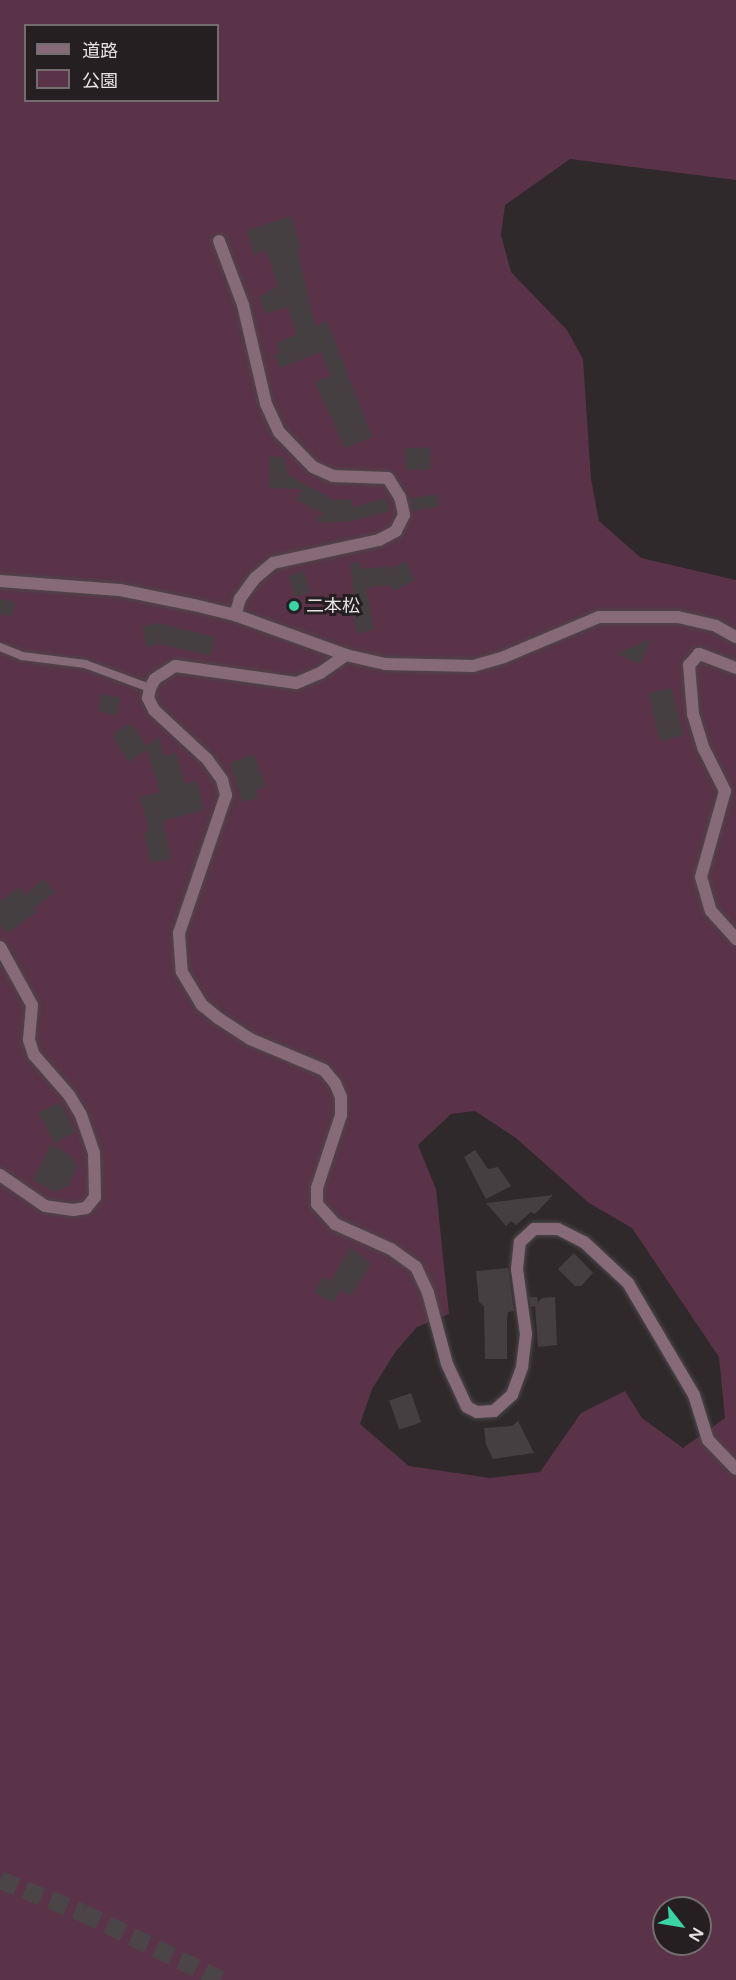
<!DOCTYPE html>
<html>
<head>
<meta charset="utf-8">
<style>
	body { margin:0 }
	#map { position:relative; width:736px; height:1980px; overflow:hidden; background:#2f292b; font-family:"Varela Round","Noto Sans JP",sans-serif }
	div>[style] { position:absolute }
	.green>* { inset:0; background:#5a3348 }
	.building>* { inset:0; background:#463f42; transform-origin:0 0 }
	.motorway-tunnel>* { height:18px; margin-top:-9px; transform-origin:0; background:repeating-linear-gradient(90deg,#4b4547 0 18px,transparent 0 27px) }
	.roads { filter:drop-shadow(0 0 2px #4c4749) drop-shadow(0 0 2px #4c4749) }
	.service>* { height:8px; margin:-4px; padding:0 4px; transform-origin:4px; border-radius:4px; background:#866a78 }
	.minor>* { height:12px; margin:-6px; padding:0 6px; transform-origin:6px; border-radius:6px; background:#866a78 }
	.tertiary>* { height:12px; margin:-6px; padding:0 6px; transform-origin:6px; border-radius:6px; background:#866a78 }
	.dots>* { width:16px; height:16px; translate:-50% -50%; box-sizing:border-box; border:3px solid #251f22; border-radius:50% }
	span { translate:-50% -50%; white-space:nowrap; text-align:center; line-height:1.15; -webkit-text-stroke:6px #251f22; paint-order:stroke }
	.poi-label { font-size:18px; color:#e7e3e5 }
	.left { translate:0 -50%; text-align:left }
	.legend { position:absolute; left:24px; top:24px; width:195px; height:78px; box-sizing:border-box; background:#251f22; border:2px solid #736d70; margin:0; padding:8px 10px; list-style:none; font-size:18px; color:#e7e3e5 }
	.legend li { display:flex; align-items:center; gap:12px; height:30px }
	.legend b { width:30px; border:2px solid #736d70 }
	.north { position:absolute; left:652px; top:1896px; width:60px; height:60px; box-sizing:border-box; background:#251f22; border:2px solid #736d70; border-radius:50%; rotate:121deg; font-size:16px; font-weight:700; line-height:24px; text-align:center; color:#e7e3e5 }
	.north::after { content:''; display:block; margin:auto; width:21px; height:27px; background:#3ad4a5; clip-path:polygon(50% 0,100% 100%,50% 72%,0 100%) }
</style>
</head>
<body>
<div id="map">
	<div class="green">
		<i style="clip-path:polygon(evenodd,0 0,736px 0,736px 180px,570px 159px,505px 205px,501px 235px,511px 272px,567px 330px,583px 359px,591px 479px,599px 521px,641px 558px,736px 580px,736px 1980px,0 1980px,0 0,26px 26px,218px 26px,218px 100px,26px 100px,26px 26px,0 0,475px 1111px,516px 1138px,589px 1203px,632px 1228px,719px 1357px,725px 1418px,683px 1448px,642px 1418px,625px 1391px,581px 1413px,540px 1472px,490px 1478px,409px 1466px,360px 1424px,372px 1389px,396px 1351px,417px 1327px,449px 1314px,436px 1189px,418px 1145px,451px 1114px,475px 1111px,0 0,664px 1908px,700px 1908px,700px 1944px,664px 1944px,664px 1908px)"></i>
	</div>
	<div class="building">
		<i style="clip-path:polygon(291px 216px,301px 248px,297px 249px,315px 326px,327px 321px,372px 437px,345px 448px,315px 382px,331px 376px,321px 352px,280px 368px,275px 355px,280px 352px,276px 343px,296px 335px,288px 307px,265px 314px,259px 297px,278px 286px,266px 250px,254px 254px,247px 230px)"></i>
		<i style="left:430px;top:447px;width:22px;height:25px;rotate:87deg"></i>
		<i style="clip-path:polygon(270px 456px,284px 457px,288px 475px,334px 500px,352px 499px,352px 507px,386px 498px,390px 511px,353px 521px,317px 523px,316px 517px,325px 515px,296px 500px,302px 489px,269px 488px)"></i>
		<i style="left:437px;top:494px;width:13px;height:27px;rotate:81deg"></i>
		<i style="clip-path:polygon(405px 561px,415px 580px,393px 591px,391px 585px,366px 588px,374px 629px,357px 634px,350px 598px,354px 597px,350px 563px,359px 562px,361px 569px,390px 566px,391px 569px)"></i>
		<i style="left:304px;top:571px;width:22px;height:16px;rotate:74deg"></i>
		<i style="clip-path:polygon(0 599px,15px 602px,12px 616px,0 614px)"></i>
		<i style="clip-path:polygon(158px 623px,215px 637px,211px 656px,159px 644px,147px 647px,142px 627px)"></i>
		<i style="clip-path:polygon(651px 639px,640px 664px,616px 654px)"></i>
		<i style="left:672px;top:688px;width:49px;height:24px;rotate:77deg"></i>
		<i style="left:102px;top:694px;width:19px;height:18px;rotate:12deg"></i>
		<i style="clip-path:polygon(127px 725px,133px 725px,146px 746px,159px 737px,164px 756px,176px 752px,185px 784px,197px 781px,204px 810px,163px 821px,171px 859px,151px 863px,144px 832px,149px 831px,140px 797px,160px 792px,147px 750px,128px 762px,114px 739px,114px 733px)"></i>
		<i style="clip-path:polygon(254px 754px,266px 787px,256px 790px,258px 798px,242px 802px,230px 763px)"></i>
		<i style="clip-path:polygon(44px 879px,55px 892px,34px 908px,37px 912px,7px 933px,0 924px,0 901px,20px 887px,25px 895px)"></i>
		<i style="left:60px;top:1102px;width:34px;height:24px;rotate:63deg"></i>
		<i style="clip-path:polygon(51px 1144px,71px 1156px,77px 1166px,69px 1185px,54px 1192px,33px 1180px)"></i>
		<i style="clip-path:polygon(475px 1150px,488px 1169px,498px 1167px,511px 1186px,486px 1199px,464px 1157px)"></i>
		<i style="clip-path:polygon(553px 1195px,535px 1214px,531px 1212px,516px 1225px,511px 1221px,506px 1226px,486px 1203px)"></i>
		<i style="clip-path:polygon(351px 1247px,371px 1264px,351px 1296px,341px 1290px,333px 1303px,314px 1292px,323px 1277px,330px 1281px)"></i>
		<i style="clip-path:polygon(574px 1253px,593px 1273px,581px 1286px,575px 1286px,558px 1269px)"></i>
		<i style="clip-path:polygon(508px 1268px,514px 1311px,508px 1312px,507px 1318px,507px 1359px,485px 1359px,484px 1306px,479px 1302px,476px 1271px)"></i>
		<i style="clip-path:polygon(529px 1297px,537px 1297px,538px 1302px,542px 1298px,555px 1297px,557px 1345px,538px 1347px,535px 1306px,531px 1307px)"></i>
		<i style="left:411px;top:1393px;width:31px;height:23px;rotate:71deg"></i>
		<i style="clip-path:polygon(518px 1421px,534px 1453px,493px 1459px,486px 1445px,484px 1428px,512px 1426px)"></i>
	</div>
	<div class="motorway-tunnel">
		<i style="left:0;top:1880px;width:89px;rotate:21.7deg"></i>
		<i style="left:83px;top:1913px;width:153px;rotate:25.9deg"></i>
	</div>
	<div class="roads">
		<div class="service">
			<i style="left:0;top:647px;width:24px;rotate:22deg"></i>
			<i style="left:22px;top:656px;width:64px;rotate:7.2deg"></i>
			<i style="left:85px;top:664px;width:69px;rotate:20.3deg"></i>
		</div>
		<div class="minor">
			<i style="left:219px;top:241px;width:68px;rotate:69.4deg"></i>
			<i style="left:243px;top:305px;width:102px;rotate:76.9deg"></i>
			<i style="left:266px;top:404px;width:31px;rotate:65deg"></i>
			<i style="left:279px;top:432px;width:49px;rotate:45.8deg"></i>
			<i style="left:313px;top:467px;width:22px;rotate:24deg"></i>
			<i style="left:333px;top:476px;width:55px;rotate:2.1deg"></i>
			<i style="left:388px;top:478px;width:22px;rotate:58deg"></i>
			<i style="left:400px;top:497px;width:18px;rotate:77deg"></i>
			<i style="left:404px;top:515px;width:18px;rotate:117deg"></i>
			<i style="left:396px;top:531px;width:19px;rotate:152deg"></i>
			<i style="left:379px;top:540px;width:108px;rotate:167.8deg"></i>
			<i style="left:273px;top:563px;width:23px;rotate:140deg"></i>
			<i style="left:255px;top:578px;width:26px;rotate:126deg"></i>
			<i style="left:240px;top:599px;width:17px;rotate:107deg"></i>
			<i style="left:346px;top:655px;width:32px;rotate:145deg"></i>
			<i style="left:320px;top:673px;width:26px;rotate:157deg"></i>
			<i style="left:296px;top:683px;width:122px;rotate:-172deg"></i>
			<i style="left:175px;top:666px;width:24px;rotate:147deg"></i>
			<i style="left:155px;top:679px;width:10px;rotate:119deg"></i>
			<i style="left:150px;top:688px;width:10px;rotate:101deg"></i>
			<i style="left:148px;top:698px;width:13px;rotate:63deg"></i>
			<i style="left:154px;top:710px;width:72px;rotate:42.8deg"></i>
			<i style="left:207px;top:759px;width:26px;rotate:54deg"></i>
			<i style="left:222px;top:780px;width:16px;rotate:75deg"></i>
			<i style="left:226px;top:795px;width:146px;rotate:108.8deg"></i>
			<i style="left:179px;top:933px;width:39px;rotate:86deg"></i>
			<i style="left:182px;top:972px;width:39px;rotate:59deg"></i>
			<i style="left:202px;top:1005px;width:21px;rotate:39deg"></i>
			<i style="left:218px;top:1018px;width:38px;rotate:33deg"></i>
			<i style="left:250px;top:1039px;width:80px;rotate:22.7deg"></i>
			<i style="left:324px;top:1070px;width:17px;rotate:50deg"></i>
			<i style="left:335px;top:1083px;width:15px;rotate:67deg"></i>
			<i style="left:341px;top:1097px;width:18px;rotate:90deg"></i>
			<i style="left:341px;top:1115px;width:77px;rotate:108.2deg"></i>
			<i style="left:317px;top:1188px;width:16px;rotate:90deg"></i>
			<i style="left:317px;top:1204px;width:27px;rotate:48deg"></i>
			<i style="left:335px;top:1224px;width:61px;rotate:24.1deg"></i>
			<i style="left:391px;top:1249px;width:31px;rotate:36deg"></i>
			<i style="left:416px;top:1267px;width:29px;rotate:65deg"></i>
			<i style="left:428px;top:1293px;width:73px;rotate:75deg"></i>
			<i style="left:447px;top:1364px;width:47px;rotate:65.1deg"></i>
			<i style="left:467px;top:1407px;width:11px;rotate:27deg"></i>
			<i style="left:477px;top:1412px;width:17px;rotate:-3deg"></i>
			<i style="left:494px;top:1411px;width:24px;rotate:-42deg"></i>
			<i style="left:512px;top:1395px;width:30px;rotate:-70deg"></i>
			<i style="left:522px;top:1367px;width:33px;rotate:-83deg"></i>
			<i style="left:526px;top:1334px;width:66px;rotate:-97.9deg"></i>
			<i style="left:517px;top:1269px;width:27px;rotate:-84deg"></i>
			<i style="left:520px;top:1242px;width:19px;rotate:-43deg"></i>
			<i style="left:534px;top:1229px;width:24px"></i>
			<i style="left:558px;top:1229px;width:29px;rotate:27deg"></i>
			<i style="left:584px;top:1242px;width:60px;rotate:43deg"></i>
			<i style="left:628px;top:1283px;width:130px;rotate:59.5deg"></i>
			<i style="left:694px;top:1395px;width:47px;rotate:72.7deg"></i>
			<i style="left:708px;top:1440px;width:40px;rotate:46deg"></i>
			<i style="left:736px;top:668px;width:40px;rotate:-159deg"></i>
			<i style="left:699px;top:654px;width:15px;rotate:132deg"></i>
			<i style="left:689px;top:665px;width:49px;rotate:85.3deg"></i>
			<i style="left:693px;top:714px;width:37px;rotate:73deg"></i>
			<i style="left:704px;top:749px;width:47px;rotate:63.4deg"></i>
			<i style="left:725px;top:791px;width:89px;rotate:105.6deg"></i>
			<i style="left:701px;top:877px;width:35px;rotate:74deg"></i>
			<i style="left:711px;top:911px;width:38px;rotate:48deg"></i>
			<i style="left:0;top:947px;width:66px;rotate:61.1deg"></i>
			<i style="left:32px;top:1005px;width:35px;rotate:95deg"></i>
			<i style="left:29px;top:1040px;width:16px;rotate:72deg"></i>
			<i style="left:34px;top:1055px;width:53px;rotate:48.8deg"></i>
			<i style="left:69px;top:1095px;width:23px;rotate:59deg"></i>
			<i style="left:81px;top:1115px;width:40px;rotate:71.1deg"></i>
			<i style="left:94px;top:1153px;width:44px;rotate:88.7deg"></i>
			<i style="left:95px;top:1197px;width:14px;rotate:129deg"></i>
			<i style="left:86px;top:1208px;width:13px;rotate:171deg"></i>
			<i style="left:73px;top:1210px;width:28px;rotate:-172deg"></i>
			<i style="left:45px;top:1206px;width:55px;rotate:-145.4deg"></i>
		</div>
		<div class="tertiary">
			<i style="left:0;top:581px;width:120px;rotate:4.3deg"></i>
			<i style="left:120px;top:590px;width:76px;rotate:11.5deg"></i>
			<i style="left:194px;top:605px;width:42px;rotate:13.7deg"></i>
			<i style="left:235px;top:615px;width:118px;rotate:19.8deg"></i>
			<i style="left:346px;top:655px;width:40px;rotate:13deg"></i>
			<i style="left:385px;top:664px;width:88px;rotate:1.3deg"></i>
			<i style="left:473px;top:666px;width:32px;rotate:-16deg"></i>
			<i style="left:504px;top:657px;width:103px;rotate:-22.8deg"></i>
			<i style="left:599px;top:617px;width:79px"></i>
			<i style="left:678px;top:617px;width:39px;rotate:13deg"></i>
			<i style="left:716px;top:626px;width:23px;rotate:29deg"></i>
		</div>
	</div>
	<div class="dots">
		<i style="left:294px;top:606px;background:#3ad4a5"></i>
	</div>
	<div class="poi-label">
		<span class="left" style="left:306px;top:606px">二本松</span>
	</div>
	<ul class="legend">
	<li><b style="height:8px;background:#866a78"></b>道路</li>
	<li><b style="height:16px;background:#5a3348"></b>公園</li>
	</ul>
	<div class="north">N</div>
</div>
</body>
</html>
